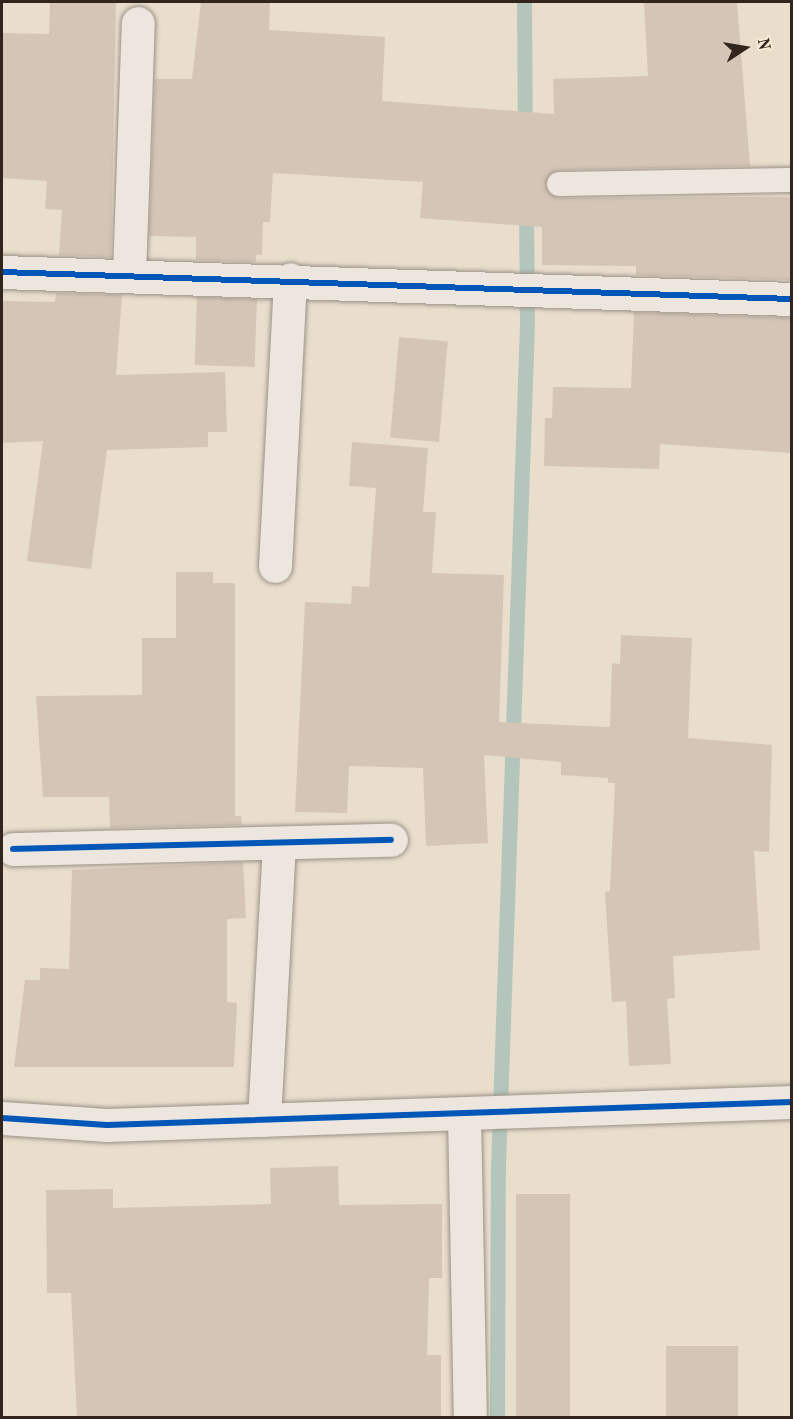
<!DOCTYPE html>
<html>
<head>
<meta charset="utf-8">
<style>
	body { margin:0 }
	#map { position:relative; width:793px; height:1419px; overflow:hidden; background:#e9ddcb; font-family:"Old Standard TT",serif }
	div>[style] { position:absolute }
	.stream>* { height:15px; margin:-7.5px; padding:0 7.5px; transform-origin:7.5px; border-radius:7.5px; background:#b4c6bc }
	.building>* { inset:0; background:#d5c5b6; transform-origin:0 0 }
	.roads { filter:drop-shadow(0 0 2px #9a9287) drop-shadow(0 0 2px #9a9287) }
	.service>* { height:24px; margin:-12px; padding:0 12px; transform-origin:12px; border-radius:12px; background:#ece6de }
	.minor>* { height:33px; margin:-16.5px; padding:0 16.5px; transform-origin:16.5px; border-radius:16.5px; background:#ece6de }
	.cycleway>* { height:6px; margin:-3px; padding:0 3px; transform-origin:3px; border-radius:3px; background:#0057b8 }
	span { translate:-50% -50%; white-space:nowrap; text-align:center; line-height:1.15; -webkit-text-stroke:5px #f9ead5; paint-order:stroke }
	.frame { position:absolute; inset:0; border:3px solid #32251d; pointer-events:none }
	.north { position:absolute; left:715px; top:18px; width:60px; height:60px; -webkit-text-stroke:4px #f9ead5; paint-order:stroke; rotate:78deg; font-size:16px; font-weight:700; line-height:24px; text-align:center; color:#32251d }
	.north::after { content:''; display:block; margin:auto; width:21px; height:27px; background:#32251d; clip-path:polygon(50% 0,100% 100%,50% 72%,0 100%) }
</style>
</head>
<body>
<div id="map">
	<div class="stream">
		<i style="left:524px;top:2px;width:128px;rotate:89.6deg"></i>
		<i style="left:497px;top:1418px;width:251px;rotate:-89.8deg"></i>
		<i style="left:498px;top:1167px;width:844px;rotate:-88.03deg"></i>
		<i style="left:527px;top:323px;width:118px;rotate:-90.5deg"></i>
	</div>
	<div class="building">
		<i style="clip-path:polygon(50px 2px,116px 2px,111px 257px,59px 255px,62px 210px,45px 209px,47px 181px,2px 178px,2px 33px,49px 34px)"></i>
		<i style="clip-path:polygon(201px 2px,270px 2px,269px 30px,385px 37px,382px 101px,554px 114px,553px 79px,648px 76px,644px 2px,737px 2px,750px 166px,559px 170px,545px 185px,559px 198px,792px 197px,792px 280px,636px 275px,636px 266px,542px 265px,542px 227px,420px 218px,423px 182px,273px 173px,270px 222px,263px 222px,262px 255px,256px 255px,256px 262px,196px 260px,196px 237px,149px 236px,155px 79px,192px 79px)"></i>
		<i style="clip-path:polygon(56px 293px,122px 295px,116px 375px,225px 372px,227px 432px,208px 432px,208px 447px,107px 450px,91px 569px,27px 561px,43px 441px,2px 443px,2px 301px,55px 302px)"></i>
		<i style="left:197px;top:297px;width:60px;height:68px;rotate:2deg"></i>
		<i style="clip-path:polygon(634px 312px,792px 318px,792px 453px,660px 444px,659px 469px,544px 466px,545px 418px,552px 418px,553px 387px,631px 388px)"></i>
		<i style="left:399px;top:337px;width:49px;height:101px;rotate:5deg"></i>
		<i style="clip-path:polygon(352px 442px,428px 448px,423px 512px,436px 512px,432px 573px,504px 575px,499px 722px,610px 727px,612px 663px,620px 664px,621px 635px,692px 638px,688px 738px,772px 745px,769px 852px,754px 851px,760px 950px,673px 956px,675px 998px,667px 999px,671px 1064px,629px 1066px,626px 1001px,612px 1002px,605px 892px,610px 891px,615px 783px,608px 783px,608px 778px,561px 775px,561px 762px,484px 755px,488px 843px,426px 846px,423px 768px,349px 766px,347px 813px,295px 812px,305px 602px,351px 604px,352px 586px,369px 587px,376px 488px,349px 486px)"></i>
		<i style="clip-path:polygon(176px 572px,213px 572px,213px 583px,235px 583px,235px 816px,241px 816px,242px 825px,110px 828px,109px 797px,43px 797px,36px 696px,142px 695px,142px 638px,176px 638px)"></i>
		<i style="clip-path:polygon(243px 862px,246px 918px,227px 919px,227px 1002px,237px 1003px,234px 1067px,14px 1067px,25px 980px,40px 980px,40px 968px,69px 969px,72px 870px)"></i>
		<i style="clip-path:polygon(338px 1166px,339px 1205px,442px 1204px,442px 1278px,429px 1278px,427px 1355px,441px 1355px,441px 1418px,77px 1418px,71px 1293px,47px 1293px,46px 1190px,113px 1189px,113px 1208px,271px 1204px,270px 1168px)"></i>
		<i style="left:516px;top:1194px;width:54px;height:224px"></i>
		<i style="left:738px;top:1346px;width:72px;height:72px;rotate:90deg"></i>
	</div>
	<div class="roads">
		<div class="service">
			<i style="left:559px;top:184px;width:233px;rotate:-1deg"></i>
		</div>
		<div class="minor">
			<i style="left:2px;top:272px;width:790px;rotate:1.96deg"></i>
			<i style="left:129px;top:275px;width:252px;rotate:-88deg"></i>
			<i style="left:275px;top:566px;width:287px;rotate:-87deg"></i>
			<i style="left:13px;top:849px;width:378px;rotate:-1.4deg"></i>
			<i style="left:464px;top:1114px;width:304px;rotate:88.9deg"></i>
			<i style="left:2px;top:1118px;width:105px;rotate:3.8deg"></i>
			<i style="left:107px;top:1125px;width:685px;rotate:-1.92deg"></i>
			<i style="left:264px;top:1120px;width:277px;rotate:-86.9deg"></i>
		</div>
	</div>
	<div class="cycleway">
		<i style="left:2px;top:272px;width:790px;rotate:1.96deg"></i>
		<i style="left:13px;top:849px;width:378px;rotate:-1.4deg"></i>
		<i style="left:2px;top:1118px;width:105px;rotate:3.8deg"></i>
		<i style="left:107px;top:1125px;width:685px;rotate:-1.92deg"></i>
	</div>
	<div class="frame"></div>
	<div class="north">N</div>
</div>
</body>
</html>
